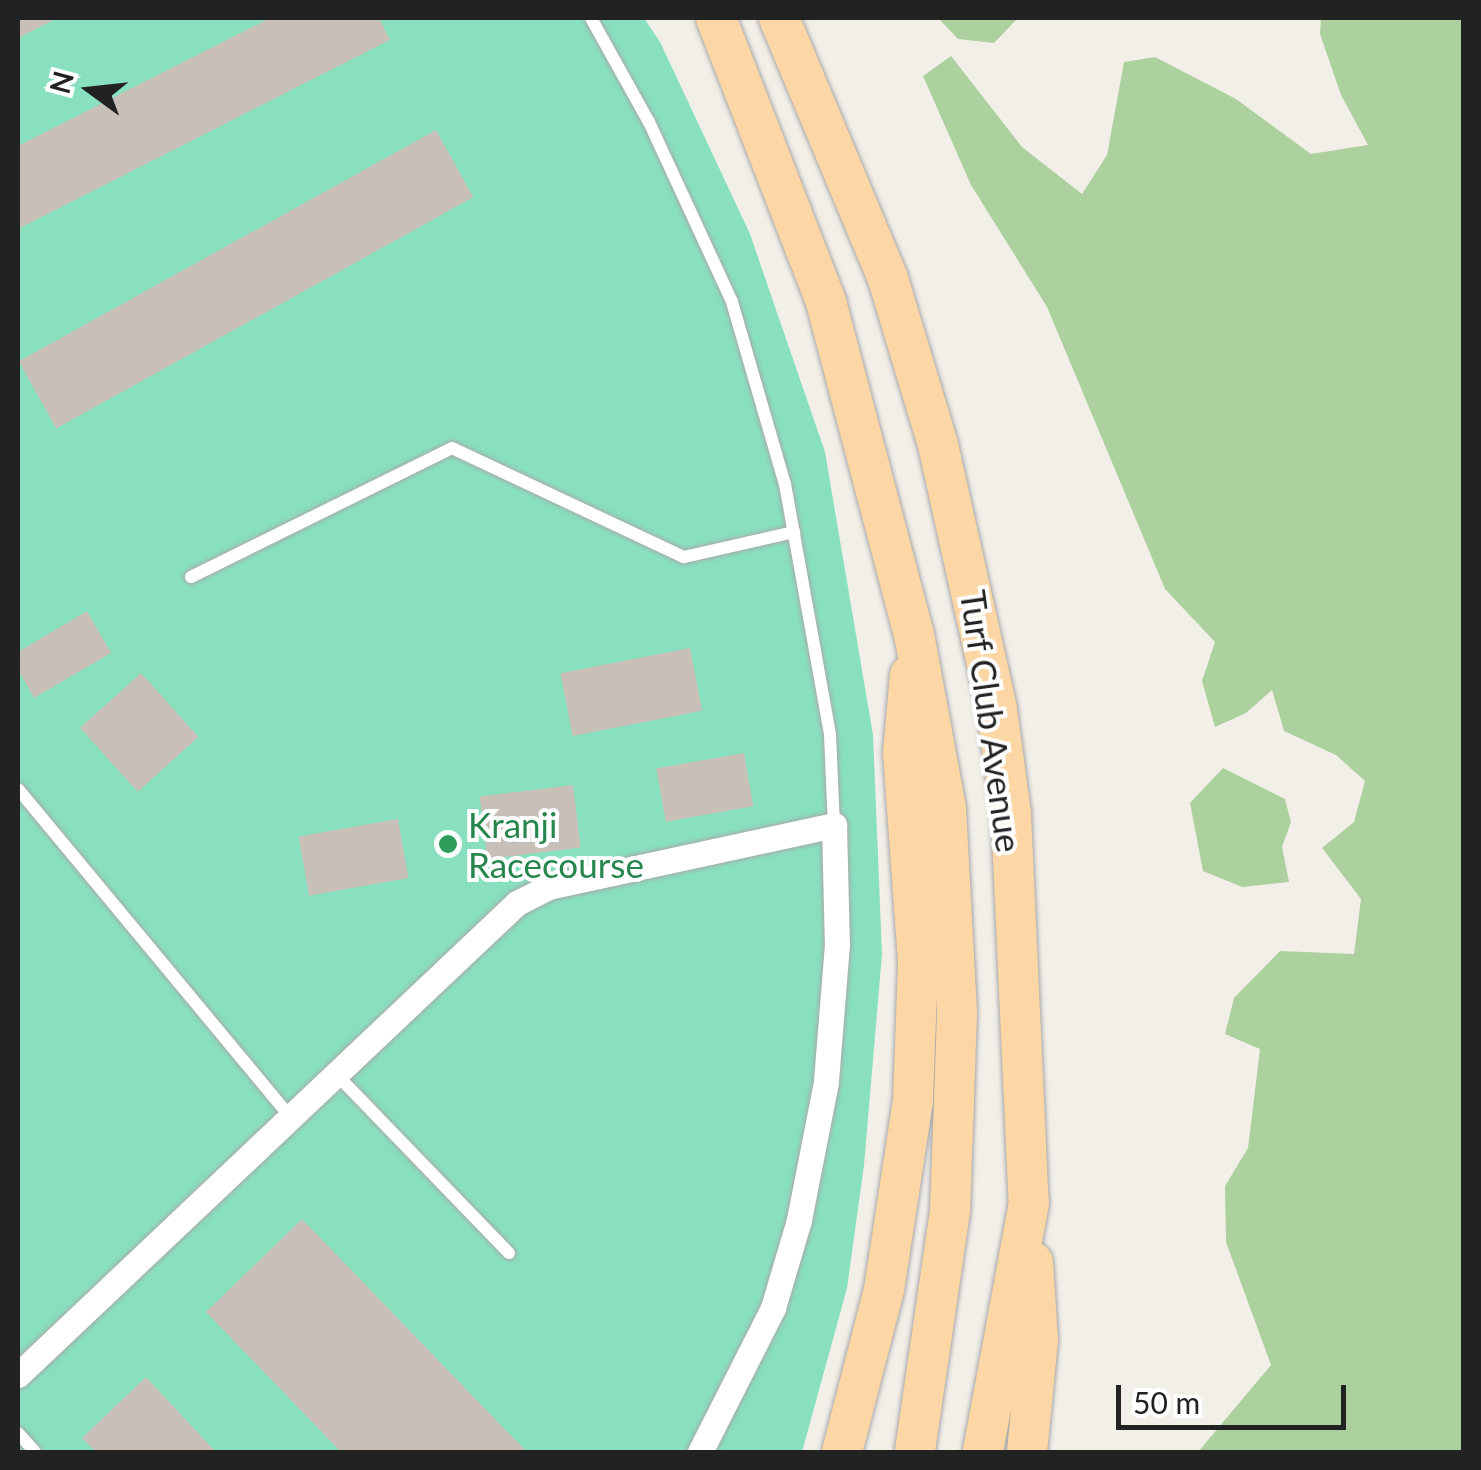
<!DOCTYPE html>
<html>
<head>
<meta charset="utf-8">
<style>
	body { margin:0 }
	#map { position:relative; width:1481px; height:1470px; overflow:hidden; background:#f2efe9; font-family:Lato,sans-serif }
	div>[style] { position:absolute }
	.forest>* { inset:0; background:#add19e }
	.pitch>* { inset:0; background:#88e0be }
	.building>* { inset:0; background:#c7bfb8; transform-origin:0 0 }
	.roads { filter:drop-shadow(0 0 2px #a9a9a9) drop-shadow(0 0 2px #a9a9a9) }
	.lane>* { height:12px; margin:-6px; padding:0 6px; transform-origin:6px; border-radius:6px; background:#fff }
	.street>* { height:25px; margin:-12.5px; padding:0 12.5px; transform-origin:12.5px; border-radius:12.5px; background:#fff }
	.primary>* { height:40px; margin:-20px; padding:0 20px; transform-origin:20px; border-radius:20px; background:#fcd6a4 }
	.dots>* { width:28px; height:28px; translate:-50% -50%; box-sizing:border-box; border:5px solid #fff; border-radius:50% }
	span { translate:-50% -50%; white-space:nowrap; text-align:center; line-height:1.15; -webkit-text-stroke:8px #fff; paint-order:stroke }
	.street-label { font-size:35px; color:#222 }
	.leisure-label { font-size:35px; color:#27864d }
	.left { translate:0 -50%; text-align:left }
	.frame { position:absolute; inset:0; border:20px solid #222; pointer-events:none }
	.north { position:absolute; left:40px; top:40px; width:100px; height:100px; -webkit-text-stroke:8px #fff; paint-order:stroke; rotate:285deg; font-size:28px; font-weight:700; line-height:40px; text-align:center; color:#222 }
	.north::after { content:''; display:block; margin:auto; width:35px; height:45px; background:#222; clip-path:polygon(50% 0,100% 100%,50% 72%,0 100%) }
	.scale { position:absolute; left:1116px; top:1385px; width:230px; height:45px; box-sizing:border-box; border:5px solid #222; border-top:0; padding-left:12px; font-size:30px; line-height:35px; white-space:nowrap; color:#222; -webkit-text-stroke:8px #fff; paint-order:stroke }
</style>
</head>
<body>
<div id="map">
	<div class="forest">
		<i style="clip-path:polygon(938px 18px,1018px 18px,994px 43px,958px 39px)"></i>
		<i style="clip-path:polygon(1321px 18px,1463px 18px,1463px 1452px,1198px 1452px,1271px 1365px,1226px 1242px,1225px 1186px,1248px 1148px,1260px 1049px,1225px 1034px,1234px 998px,1280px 951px,1354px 954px,1361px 899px,1322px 848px,1354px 822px,1365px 781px,1336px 755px,1284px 731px,1272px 690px,1246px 713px,1215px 727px,1202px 681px,1215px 642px,1165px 589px,1047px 307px,971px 185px,923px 76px,951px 56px,1022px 147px,1082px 194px,1107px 155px,1124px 62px,1155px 57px,1236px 99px,1311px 154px,1368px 145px,1341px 95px,1320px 34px)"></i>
		<i style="clip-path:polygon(1223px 768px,1285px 799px,1291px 822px,1282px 847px,1289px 882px,1242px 887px,1203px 871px,1190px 803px)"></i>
	</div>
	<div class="pitch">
		<i style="clip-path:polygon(18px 18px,644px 18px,660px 42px,750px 234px,825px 452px,873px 735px,882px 954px,864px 1165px,847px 1288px,802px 1452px,18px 1452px)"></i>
	</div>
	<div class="building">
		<i style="clip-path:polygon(18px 18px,58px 18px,18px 38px)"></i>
		<i style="clip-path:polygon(270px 18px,379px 18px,390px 40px,18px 229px,18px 146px)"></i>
		<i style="left:436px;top:130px;width:77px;height:477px;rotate:61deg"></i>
		<i style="clip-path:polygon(87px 611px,111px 653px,34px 698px,18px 669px,18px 652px)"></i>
		<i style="left:690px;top:648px;width:64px;height:132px;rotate:79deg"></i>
		<i style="left:141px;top:673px;width:86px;height:82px;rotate:48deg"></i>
		<i style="left:744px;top:753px;width:54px;height:89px;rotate:80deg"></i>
		<i style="left:573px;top:785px;width:63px;height:94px;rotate:83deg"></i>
		<i style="left:398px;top:819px;width:60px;height:101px;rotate:80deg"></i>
		<i style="clip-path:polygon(302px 1219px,527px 1452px,341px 1452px,206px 1312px)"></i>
		<i style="clip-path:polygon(146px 1377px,216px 1452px,96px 1452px,82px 1438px)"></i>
	</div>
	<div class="roads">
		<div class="lane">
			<i style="left:591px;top:18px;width:119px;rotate:60.9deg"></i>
			<i style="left:649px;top:122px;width:198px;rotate:65.2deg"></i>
			<i style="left:732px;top:302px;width:190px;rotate:73.8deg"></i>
			<i style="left:785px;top:484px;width:255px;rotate:79.8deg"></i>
			<i style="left:830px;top:735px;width:90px;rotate:87.5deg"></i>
			<i style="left:191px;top:577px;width:291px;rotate:-26.3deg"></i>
			<i style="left:452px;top:448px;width:256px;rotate:25.2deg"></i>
			<i style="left:684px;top:557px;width:113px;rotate:-12.8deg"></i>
			<i style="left:18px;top:789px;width:426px;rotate:50.3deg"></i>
			<i style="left:336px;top:1074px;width:249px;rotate:46deg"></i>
			<i style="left:18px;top:1433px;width:25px;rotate:48deg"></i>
		</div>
		<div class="street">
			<i style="left:18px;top:1375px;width:687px;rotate:-43.41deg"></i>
			<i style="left:517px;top:903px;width:35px;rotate:-27deg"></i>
			<i style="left:548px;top:887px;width:293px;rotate:-12.2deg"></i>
			<i style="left:834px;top:825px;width:119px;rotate:88.6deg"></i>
			<i style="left:837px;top:944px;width:138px;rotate:94.6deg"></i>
			<i style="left:826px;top:1082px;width:141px;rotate:101.1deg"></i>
			<i style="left:799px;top:1220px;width:92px;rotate:106.5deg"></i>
			<i style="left:773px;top:1308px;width:161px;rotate:116.9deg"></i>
		</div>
		<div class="primary">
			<i style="left:716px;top:18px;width:305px;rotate:68.8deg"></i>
			<i style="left:826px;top:302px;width:343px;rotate:75.2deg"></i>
			<i style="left:914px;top:634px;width:178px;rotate:79.6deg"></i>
			<i style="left:946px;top:809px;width:204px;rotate:86.9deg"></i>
			<i style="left:957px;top:1013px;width:198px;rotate:92deg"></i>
			<i style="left:950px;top:1211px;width:244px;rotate:98.3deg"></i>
			<i style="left:779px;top:18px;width:283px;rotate:67.3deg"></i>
			<i style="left:888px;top:279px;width:173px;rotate:73.2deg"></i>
			<i style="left:938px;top:445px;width:271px;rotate:77.4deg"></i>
			<i style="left:997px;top:710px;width:105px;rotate:82.3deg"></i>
			<i style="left:1011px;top:814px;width:389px;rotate:87.4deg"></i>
			<i style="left:1029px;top:1203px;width:253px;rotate:100.5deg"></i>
			<i style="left:842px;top:1452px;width:167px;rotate:-75.5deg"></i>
			<i style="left:884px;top:1290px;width:192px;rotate:-81.3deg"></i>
			<i style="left:913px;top:1100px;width:138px;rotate:-87.9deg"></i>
			<i style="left:918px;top:962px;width:210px;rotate:-94.1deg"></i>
			<i style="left:903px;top:753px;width:78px;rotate:-84.9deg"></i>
			<i style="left:1027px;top:1452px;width:113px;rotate:-84.4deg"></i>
			<i style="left:1038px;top:1340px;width:78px;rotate:-93.7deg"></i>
		</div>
	</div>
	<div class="dots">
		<i style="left:448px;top:844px;background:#2e9e5b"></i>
	</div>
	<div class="street-label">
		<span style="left:992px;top:721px;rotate:82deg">Turf Club Avenue</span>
	</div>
	<div class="leisure-label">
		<span class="left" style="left:468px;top:844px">Kranji<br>Racecourse</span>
	</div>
	<div class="frame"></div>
	<div class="north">N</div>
	<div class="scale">50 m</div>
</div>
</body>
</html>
